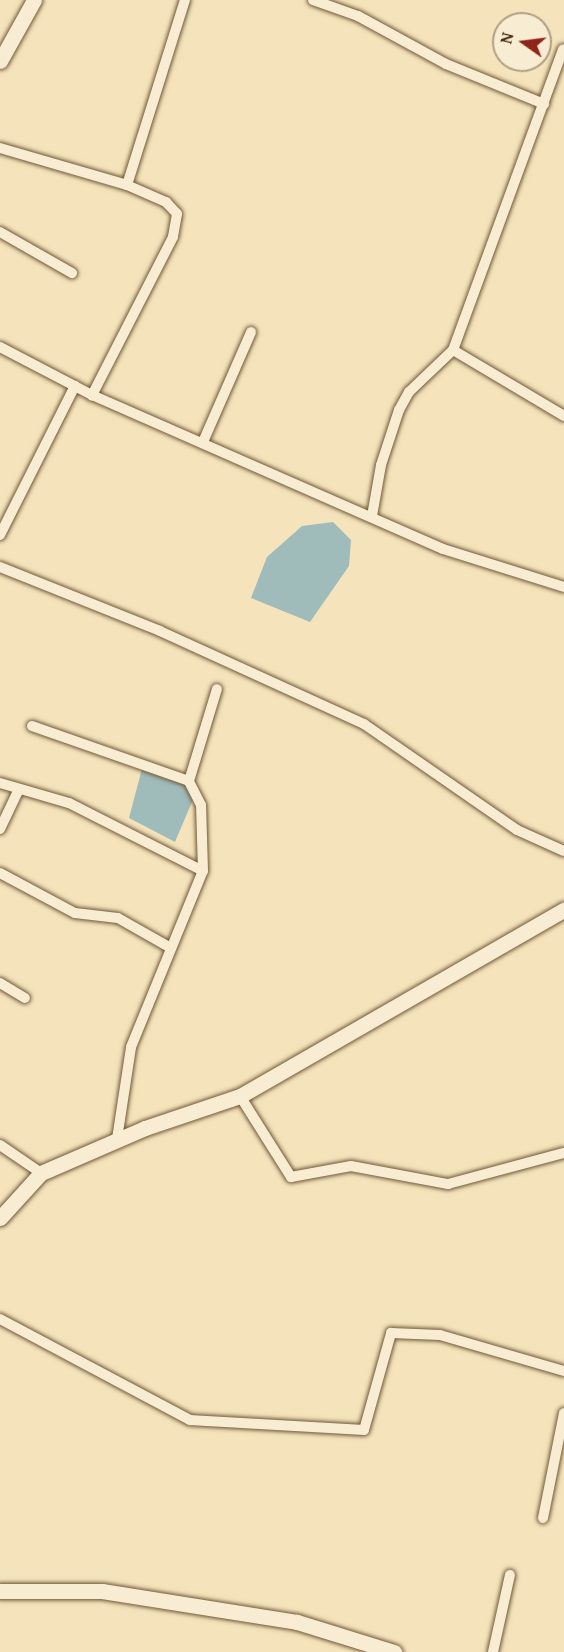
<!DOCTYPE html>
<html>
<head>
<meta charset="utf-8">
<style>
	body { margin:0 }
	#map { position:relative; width:564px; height:1652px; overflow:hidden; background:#f5e4bb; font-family:"Gentium Book Plus",serif }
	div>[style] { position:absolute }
	.water>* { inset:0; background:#a0bcba }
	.roads { filter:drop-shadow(0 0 2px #715838) drop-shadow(0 0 2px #715838) }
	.street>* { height:10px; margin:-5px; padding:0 5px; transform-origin:5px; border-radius:5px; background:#f8edd3 }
	.secondary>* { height:15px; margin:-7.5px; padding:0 7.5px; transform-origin:7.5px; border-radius:7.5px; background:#f8edd3 }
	span { translate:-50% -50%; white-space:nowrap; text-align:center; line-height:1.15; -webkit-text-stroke:4.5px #f8edd3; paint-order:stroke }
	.north { position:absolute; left:492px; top:12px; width:60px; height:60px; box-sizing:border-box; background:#f8edd3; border:2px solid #b09f83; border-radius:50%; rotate:284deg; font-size:16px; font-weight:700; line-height:24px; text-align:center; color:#45290c }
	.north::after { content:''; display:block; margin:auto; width:21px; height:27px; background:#8f2418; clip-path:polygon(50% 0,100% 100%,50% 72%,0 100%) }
</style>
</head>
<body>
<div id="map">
	<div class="water">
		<i style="clip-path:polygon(333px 522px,351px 540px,349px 566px,310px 622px,251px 598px,267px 557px,302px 526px)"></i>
		<i style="clip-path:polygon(144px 761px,197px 790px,175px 842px,129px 818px)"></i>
	</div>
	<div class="roads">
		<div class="street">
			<i style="left:313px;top:0;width:48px;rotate:19.6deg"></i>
			<i style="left:358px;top:16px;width:100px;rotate:28.6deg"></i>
			<i style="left:446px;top:64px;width:106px;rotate:22.2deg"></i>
			<i style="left:0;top:148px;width:132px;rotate:16.2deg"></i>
			<i style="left:127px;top:185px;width:43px;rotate:23.6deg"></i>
			<i style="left:166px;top:202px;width:16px;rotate:47deg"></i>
			<i style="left:177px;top:214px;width:23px;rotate:100deg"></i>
			<i style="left:173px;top:237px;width:178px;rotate:117.1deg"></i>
			<i style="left:127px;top:185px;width:194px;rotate:-72.6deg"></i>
			<i style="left:0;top:232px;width:83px;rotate:29.7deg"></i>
			<i style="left:0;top:347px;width:104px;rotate:27.6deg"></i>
			<i style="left:92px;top:395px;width:383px;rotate:23.7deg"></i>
			<i style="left:443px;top:549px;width:127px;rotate:17.4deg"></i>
			<i style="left:453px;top:350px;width:129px;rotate:30.7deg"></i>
			<i style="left:203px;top:442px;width:120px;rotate:-66.4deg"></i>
			<i style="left:372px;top:516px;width:52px;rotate:-80deg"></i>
			<i style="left:381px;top:465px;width:58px;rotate:-71.9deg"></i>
			<i style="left:399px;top:410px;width:21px;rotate:-61deg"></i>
			<i style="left:409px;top:392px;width:61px;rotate:-43.7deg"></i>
			<i style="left:453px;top:350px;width:320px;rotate:-69.9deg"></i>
			<i style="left:0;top:535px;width:167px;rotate:-63.3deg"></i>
			<i style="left:0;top:567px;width:172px;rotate:21.8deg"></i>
			<i style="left:160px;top:631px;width:224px;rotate:24.5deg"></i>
			<i style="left:364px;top:724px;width:186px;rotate:34.7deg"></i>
			<i style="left:517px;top:830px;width:51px;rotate:24.1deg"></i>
			<i style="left:32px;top:726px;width:166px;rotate:19.3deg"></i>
			<i style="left:0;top:783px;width:72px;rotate:16.2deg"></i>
			<i style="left:69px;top:803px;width:150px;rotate:26.9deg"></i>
			<i style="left:0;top:829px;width:44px;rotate:-64.6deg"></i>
			<i style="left:0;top:873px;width:85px;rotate:28.1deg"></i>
			<i style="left:75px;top:913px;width:43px;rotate:6.6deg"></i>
			<i style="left:118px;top:918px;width:59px;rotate:29.6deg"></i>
			<i style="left:0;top:983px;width:29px;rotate:31deg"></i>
			<i style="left:240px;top:1096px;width:96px;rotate:57.8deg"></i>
			<i style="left:291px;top:1177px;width:61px;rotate:-10.4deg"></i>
			<i style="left:351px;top:1166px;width:99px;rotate:10.5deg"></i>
			<i style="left:448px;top:1184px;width:120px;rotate:-15deg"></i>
			<i style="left:117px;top:1139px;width:93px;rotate:-81.3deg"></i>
			<i style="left:131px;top:1047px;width:190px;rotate:-67.8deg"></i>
			<i style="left:203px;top:871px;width:66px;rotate:-91.7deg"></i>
			<i style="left:201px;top:805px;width:27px;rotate:-117deg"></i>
			<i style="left:189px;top:781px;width:96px;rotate:-73.1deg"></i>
			<i style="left:0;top:1145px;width:50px;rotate:34.3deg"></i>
			<i style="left:0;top:1319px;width:215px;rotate:28deg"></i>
			<i style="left:190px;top:1420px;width:174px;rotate:3.3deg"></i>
			<i style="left:364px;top:1430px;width:101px;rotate:-74.4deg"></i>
			<i style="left:391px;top:1333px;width:49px;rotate:2.3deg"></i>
			<i style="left:440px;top:1335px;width:129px;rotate:16.2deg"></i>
			<i style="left:543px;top:1518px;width:107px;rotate:-78.7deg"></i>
			<i style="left:493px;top:1652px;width:79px;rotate:-77.6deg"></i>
		</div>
		<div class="secondary">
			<i style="left:0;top:61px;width:70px;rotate:-60.9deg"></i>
			<i style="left:0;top:1218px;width:61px;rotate:-47.7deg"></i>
			<i style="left:41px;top:1173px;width:113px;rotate:-23.4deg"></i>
			<i style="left:145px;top:1128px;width:100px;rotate:-18.6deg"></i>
			<i style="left:240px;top:1096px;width:374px;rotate:-29.9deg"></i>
			<i style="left:0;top:1591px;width:102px"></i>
			<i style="left:102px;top:1591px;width:197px;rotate:9deg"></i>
			<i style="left:297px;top:1622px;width:102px;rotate:17.2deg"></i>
		</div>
	</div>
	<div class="north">N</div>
</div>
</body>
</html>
